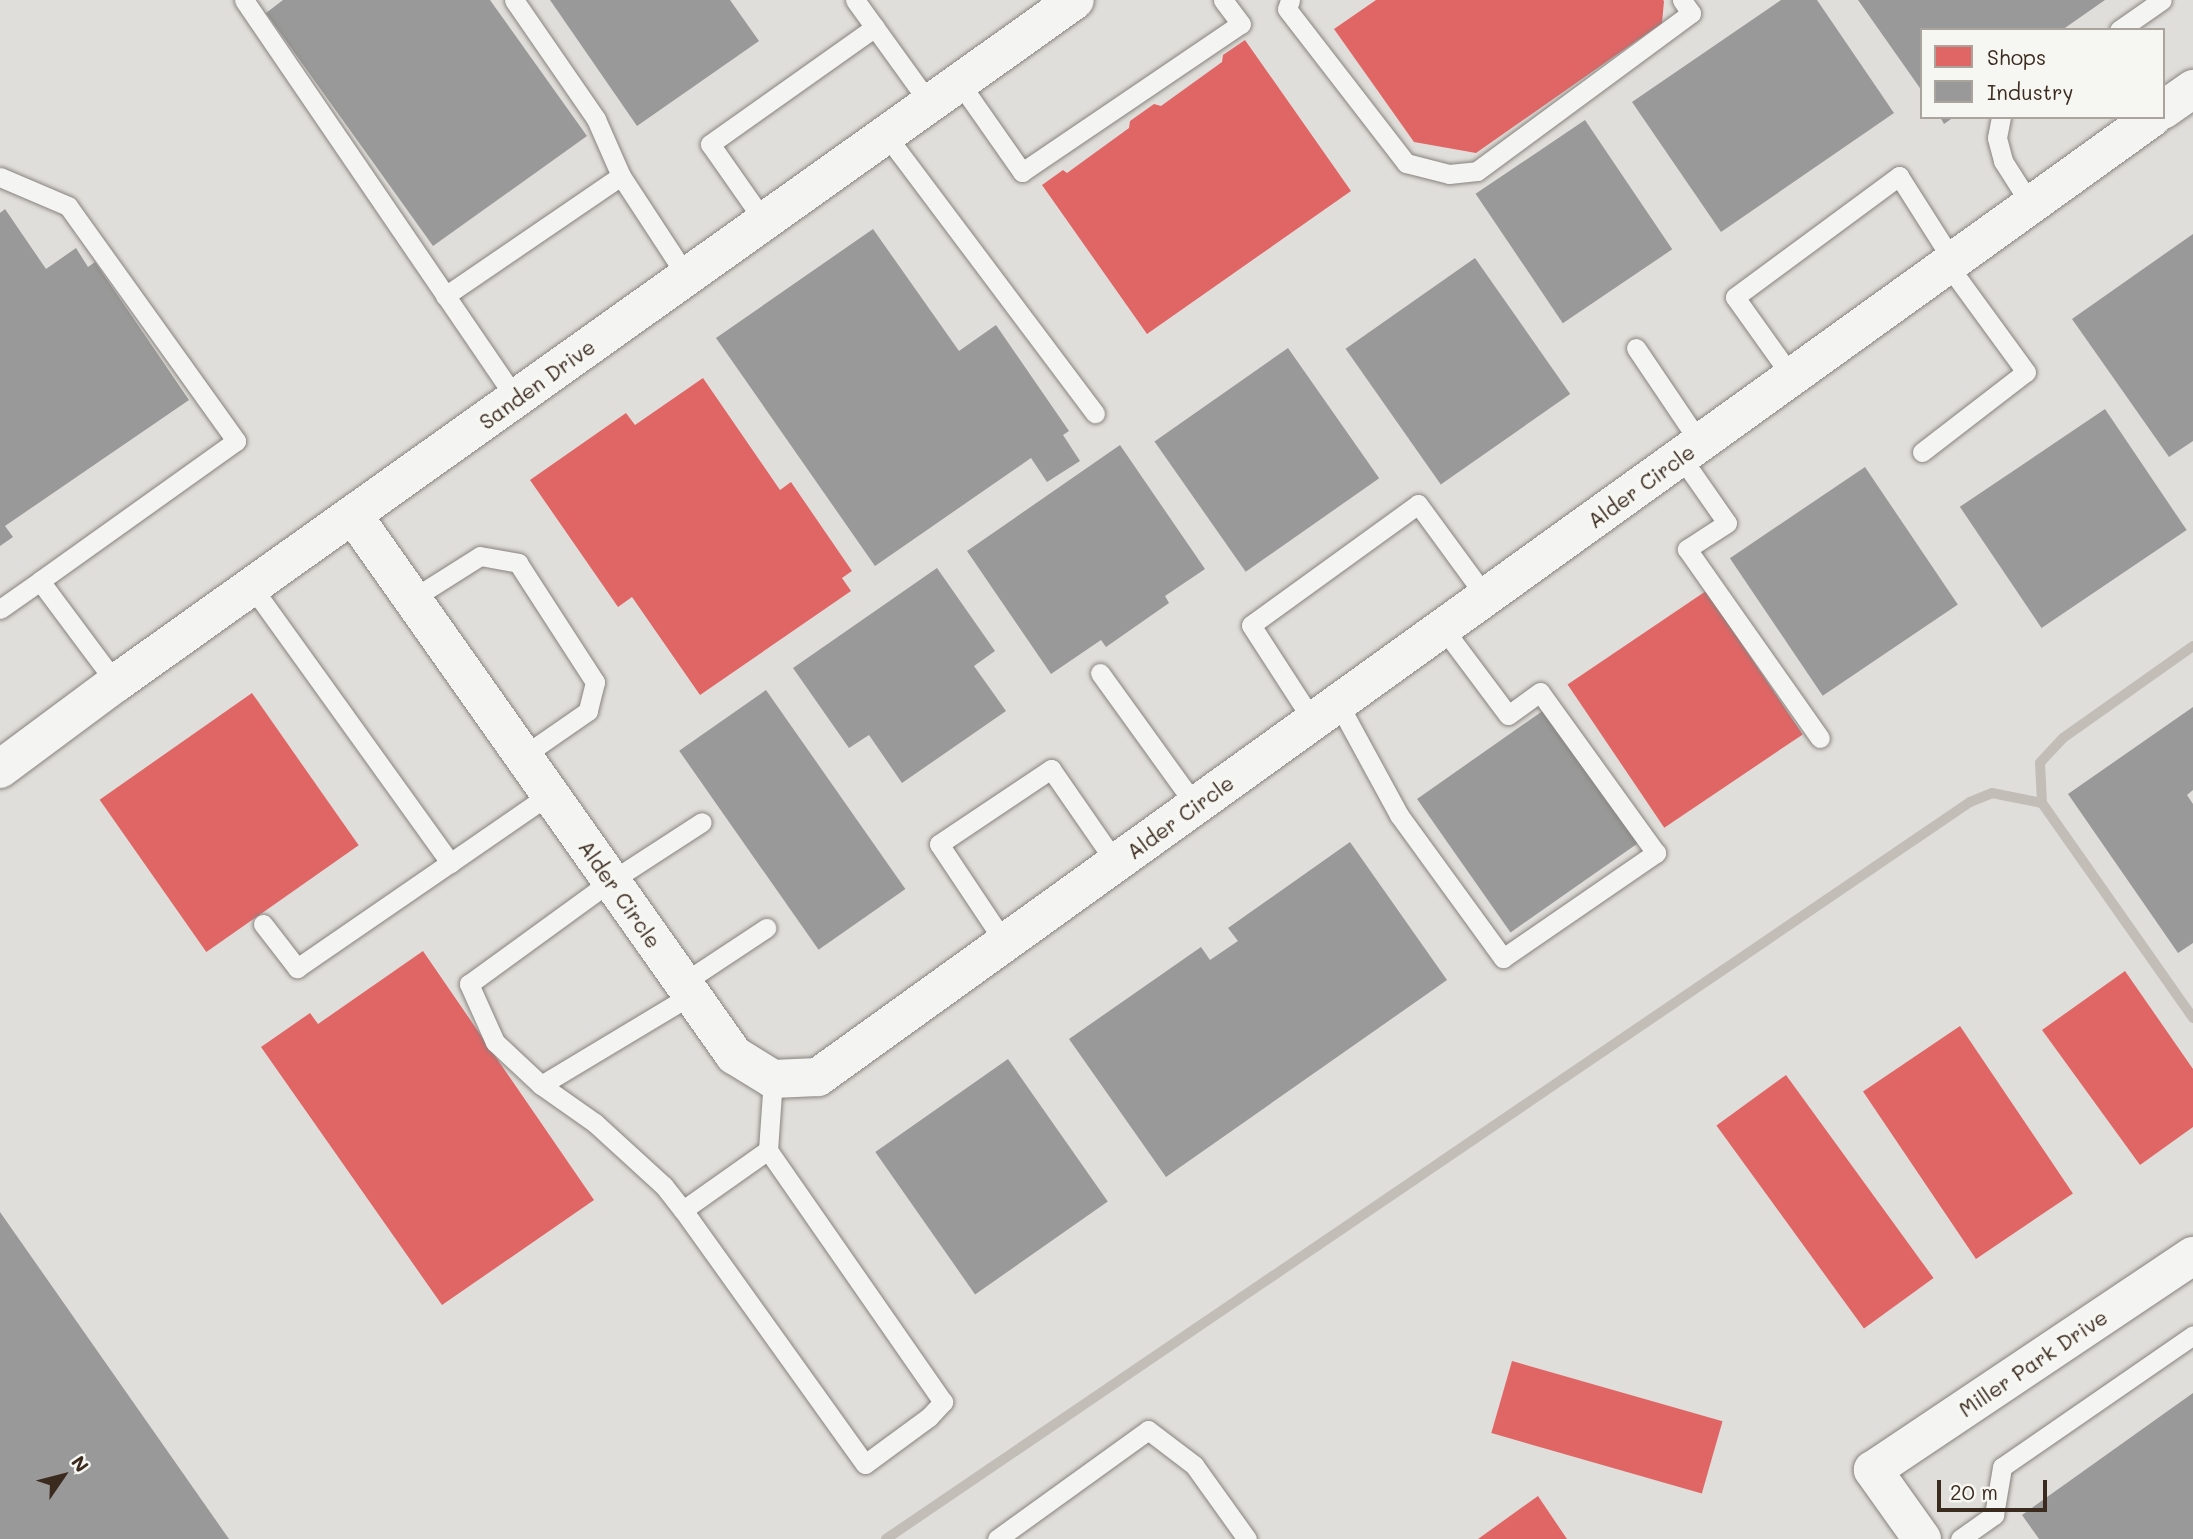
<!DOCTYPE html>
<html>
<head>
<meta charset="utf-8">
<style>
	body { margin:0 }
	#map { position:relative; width:2193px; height:1539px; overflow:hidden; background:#eeedeb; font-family:Mali,sans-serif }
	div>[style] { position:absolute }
	.built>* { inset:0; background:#e0deda }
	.shops>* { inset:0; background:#e06666; transform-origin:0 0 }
	.industry>* { inset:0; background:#999; transform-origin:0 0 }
	.stream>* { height:10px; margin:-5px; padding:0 5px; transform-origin:5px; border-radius:5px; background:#c2bdb7 }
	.roads { filter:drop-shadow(0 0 2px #87837f) drop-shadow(0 0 2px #87837f) }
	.service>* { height:19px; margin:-9.5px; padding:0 9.5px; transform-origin:9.5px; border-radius:9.5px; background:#f4f4f2 }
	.minor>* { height:38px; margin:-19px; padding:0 19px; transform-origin:19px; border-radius:19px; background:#f4f4f2 }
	span { translate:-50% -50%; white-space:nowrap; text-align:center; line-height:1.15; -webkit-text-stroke:7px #f6f6f2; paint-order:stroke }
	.street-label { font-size:21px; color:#3b2a1e }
	.legend { position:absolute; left:1920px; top:28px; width:245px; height:91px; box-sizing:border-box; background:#f6f6f2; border:2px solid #aba49d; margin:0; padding:9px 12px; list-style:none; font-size:21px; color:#3b2a1e }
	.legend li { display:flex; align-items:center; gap:14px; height:35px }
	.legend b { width:35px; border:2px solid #aba49d }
	.north { position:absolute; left:28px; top:1441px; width:70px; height:70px; -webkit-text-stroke:5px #f6f6f2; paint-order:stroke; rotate:55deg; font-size:19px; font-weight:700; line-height:28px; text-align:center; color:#3b2a1e }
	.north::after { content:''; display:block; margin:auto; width:24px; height:32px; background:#3b2a1e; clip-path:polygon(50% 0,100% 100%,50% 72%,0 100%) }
	.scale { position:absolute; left:1937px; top:1480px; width:110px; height:32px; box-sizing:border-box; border:4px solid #3b2a1e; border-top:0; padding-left:9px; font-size:21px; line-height:24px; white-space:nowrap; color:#3b2a1e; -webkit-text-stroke:5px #f6f6f2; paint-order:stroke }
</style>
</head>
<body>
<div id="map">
	<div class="built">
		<i style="clip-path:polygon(evenodd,0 0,2193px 0,2193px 1539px,0 1539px,0 0,1922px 30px,2163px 30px,2163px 117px,1922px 117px,1922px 30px)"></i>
	</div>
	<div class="shops">
		<i style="clip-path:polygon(1376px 0,1663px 0,1664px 1px,1662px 23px,1476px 153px,1414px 142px,1334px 29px)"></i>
		<i style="clip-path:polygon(1245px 40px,1351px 191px,1147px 334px,1042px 185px,1063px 170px,1067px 173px,1129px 128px,1130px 121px,1154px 104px,1161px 106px,1222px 62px,1223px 55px)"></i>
		<i style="clip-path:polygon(703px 378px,780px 490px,791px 482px,852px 571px,842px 578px,851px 591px,700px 695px,632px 597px,618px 607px,530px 480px,626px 413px,635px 425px)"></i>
		<i style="left:1706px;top:591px;width:173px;height:167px;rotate:56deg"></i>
		<i style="left:252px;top:693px;width:186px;height:186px;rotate:55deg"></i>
		<i style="clip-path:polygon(423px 951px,594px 1200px,442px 1305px,261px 1047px,310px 1013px,318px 1024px)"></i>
		<i style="clip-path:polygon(2125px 971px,2193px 1069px,2193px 1127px,2140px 1165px,2042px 1030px)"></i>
		<i style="left:1960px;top:1026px;width:202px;height:117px;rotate:56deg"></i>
		<i style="left:1786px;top:1075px;width:251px;height:86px;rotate:54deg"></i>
		<i style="left:1512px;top:1361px;width:219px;height:75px;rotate:16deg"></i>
		<i style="clip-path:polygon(1538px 1496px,1567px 1539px,1478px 1539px)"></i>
	</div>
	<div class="industry">
		<i style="clip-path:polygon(283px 0,490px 0,587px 136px,433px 246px,266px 13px)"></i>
		<i style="clip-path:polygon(550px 0,730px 0,759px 41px,637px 126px)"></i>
		<i style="clip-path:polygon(1781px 0,1817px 0,1894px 113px,1721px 232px,1632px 102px)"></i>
		<i style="clip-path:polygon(1858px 0,2105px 0,2062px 30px,1922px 30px,1922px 91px)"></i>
		<i style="clip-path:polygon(1940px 117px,1954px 117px,1944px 124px)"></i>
		<i style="left:1585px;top:120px;width:156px;height:132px;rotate:56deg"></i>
		<i style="clip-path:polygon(5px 209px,46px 269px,76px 248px,88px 267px,95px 262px,189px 400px,5px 526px,13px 537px,0 546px,0 213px)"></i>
		<i style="clip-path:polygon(873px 229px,959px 351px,996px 325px,1069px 431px,1063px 435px,1080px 461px,1047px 482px,1031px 458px,875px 566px,716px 338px)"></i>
		<i style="clip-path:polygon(2193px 234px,2193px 441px,2169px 457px,2072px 319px)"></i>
		<i style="left:1475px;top:258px;width:166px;height:158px;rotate:55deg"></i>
		<i style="left:1288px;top:348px;width:159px;height:163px;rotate:55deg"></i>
		<i style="left:2105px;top:409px;width:146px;height:175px;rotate:56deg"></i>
		<i style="clip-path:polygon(1120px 445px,1205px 569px,1165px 596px,1169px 603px,1106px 647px,1101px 640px,1051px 674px,967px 551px)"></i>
		<i style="left:1865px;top:467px;width:166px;height:163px;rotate:56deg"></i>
		<i style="clip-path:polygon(937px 568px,995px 651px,974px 666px,1006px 711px,902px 783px,869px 735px,849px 748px,793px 668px)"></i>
		<i style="left:766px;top:690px;width:243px;height:106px;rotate:55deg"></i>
		<i style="clip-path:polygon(2193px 707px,2193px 790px,2187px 795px,2193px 804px,2193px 943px,2178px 953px,2068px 794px)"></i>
		<i style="left:1544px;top:710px;width:163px;height:155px;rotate:55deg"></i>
		<i style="clip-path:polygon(1350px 842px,1447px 980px,1166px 1177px,1069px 1039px,1201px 947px,1210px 960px,1238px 941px,1228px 928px)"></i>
		<i style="left:1008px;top:1059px;width:174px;height:162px;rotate:55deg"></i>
		<i style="clip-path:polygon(0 1212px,229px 1539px,0 1539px)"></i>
		<i style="clip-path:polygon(2193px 1393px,2193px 1539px,2039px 1539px,2022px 1515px)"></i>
	</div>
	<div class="stream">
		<i style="left:2193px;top:646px;width:159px;rotate:144.7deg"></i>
		<i style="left:2063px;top:738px;width:34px;rotate:133deg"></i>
		<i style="left:2040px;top:763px;width:40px;rotate:87.1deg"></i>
		<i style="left:2042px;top:803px;width:263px;rotate:54.9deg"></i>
		<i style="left:886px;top:1539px;width:1311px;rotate:-34.21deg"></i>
		<i style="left:1970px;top:802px;width:24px;rotate:-22deg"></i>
		<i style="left:1992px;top:793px;width:51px;rotate:11.3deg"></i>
	</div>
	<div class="roads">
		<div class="service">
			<i style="left:244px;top:0;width:483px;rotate:55.7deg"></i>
			<i style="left:514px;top:0;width:145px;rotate:55.4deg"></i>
			<i style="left:596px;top:119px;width:62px;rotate:66.3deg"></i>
			<i style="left:621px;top:176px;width:121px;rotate:56.8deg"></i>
			<i style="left:855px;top:0;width:128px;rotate:54.2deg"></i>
			<i style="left:1290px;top:0;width:9px;rotate:108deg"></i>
			<i style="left:1287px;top:9px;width:195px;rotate:52.3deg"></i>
			<i style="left:1406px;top:163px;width:44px;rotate:14.3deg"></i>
			<i style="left:1449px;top:174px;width:28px;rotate:-6deg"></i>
			<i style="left:1477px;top:171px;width:266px;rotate:-36.4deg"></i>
			<i style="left:1691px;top:13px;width:16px;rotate:-125deg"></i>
			<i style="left:2119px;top:30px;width:52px;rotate:-34.9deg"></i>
			<i style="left:959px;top:82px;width:110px;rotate:55deg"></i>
			<i style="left:1022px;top:172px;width:264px;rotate:-34.1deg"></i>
			<i style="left:1241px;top:24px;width:30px;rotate:-127deg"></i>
			<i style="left:2001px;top:117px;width:21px;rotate:101deg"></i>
			<i style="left:1997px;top:138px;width:24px;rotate:75deg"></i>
			<i style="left:2003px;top:161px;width:52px;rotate:57.5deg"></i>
			<i style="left:886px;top:135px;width:348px;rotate:53.1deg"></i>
			<i style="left:0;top:177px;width:74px;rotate:23.1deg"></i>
			<i style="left:68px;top:206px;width:289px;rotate:54.4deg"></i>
			<i style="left:236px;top:441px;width:241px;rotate:144.5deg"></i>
			<i style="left:40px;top:581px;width:127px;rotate:53.3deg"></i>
			<i style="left:764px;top:221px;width:94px;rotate:-125deg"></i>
			<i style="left:710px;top:144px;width:202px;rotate:-35.3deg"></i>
			<i style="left:445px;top:296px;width:213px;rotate:-34.3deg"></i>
			<i style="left:1636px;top:348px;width:115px;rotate:56deg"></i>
			<i style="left:1792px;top:377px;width:98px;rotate:-125.5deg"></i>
			<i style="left:1735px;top:297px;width:204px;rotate:-36.4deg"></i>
			<i style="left:1899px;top:176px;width:101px;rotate:57.6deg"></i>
			<i style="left:1922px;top:452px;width:131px;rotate:-37.6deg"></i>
			<i style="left:2026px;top:372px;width:132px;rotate:-126.1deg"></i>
			<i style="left:1681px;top:457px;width:80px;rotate:55.1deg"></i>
			<i style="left:1727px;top:523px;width:48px;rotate:147deg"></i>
			<i style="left:1687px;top:549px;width:231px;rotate:54.9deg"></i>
			<i style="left:252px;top:587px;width:340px;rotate:54.3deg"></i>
			<i style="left:450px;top:863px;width:121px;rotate:-34.6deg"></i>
			<i style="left:412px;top:599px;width:80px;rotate:-32.3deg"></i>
			<i style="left:480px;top:556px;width:39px;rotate:10deg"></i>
			<i style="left:518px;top:563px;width:142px;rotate:57.1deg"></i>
			<i style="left:595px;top:682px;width:30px;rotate:104deg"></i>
			<i style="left:588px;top:711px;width:79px;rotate:145.3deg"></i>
			<i style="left:0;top:609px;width:49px;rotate:-35deg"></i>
			<i style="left:1100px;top:673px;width:164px;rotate:54.2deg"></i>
			<i style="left:1338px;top:703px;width:128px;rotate:61.4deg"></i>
			<i style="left:1399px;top:815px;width:177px;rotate:54deg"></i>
			<i style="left:1503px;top:958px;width:186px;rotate:-34.5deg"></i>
			<i style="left:1656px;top:853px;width:198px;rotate:-125.8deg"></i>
			<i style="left:1540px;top:692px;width:39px;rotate:144deg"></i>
			<i style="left:1508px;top:715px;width:109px;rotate:-126.8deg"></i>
			<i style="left:1313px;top:721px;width:114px;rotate:-122.9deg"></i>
			<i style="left:1251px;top:625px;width:206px;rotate:-35.9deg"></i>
			<i style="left:1418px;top:504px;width:115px;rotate:53.8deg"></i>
			<i style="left:263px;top:924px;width:56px;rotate:52.3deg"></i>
			<i style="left:297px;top:968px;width:186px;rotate:-34.5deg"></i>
			<i style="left:1005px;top:943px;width:119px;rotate:-123.7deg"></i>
			<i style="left:939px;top:844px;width:135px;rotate:-33.8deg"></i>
			<i style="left:1051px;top:769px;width:114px;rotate:55.3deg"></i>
			<i style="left:683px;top:983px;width:100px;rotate:-33.5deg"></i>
			<i style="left:691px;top:995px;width:175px;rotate:149deg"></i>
			<i style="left:541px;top:1085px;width:63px;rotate:-136.9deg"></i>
			<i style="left:495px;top:1042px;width:64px;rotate:-114.1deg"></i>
			<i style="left:469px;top:984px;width:175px;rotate:-36deg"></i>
			<i style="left:611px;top:881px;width:108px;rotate:-33deg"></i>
			<i style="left:541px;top:1085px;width:66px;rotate:35.1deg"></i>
			<i style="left:595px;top:1123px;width:93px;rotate:42.4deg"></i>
			<i style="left:664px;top:1186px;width:31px;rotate:52deg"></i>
			<i style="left:683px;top:1210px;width:104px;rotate:-35.2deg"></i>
			<i style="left:768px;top:1150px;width:71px;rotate:-86deg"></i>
			<i style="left:683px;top:1210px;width:312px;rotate:54.4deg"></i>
			<i style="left:865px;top:1464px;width:79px;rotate:-36.3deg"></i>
			<i style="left:929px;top:1417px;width:21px;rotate:-47deg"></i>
			<i style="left:943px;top:1402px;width:307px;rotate:-124.8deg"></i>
			<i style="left:997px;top:1539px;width:186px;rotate:-35.8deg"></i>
			<i style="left:1148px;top:1430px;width:58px;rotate:37.3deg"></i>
			<i style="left:1194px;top:1465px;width:91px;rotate:54.4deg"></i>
			<i style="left:1960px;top:1539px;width:42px;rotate:-35.2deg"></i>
			<i style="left:1994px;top:1515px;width:49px;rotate:-80.5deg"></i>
			<i style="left:2002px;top:1467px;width:232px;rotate:-34.6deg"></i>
		</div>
		<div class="minor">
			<i style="left:2163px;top:110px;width:37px;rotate:-35deg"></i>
			<i style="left:353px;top:515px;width:661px;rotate:54.79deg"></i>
			<i style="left:734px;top:1055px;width:46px;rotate:31.6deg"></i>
			<i style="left:773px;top:1079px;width:45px;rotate:-2.5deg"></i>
			<i style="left:818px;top:1077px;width:1644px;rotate:-35.72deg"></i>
			<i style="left:0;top:769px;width:144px;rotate:-36.6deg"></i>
			<i style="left:116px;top:683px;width:1177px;rotate:-35.46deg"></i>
			<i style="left:1922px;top:1539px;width:85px;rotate:-125.4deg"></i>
			<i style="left:1873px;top:1470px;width:385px;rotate:-33.8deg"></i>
		</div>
	</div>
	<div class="street-label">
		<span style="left:537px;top:384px;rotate:-36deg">Sanden Drive</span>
		<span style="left:1641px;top:486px;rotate:-36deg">Alder Circle</span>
		<span style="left:1180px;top:817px;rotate:-36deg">Alder Circle</span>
		<span style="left:620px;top:894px;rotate:55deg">Alder Circle</span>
		<span style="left:2033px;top:1363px;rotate:-34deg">Miller Park Drive</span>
	</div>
	<ul class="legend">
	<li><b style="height:19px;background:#e06666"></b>Shops</li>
	<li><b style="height:19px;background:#999"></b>Industry</li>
	</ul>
	<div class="north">N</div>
	<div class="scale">20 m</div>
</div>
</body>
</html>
